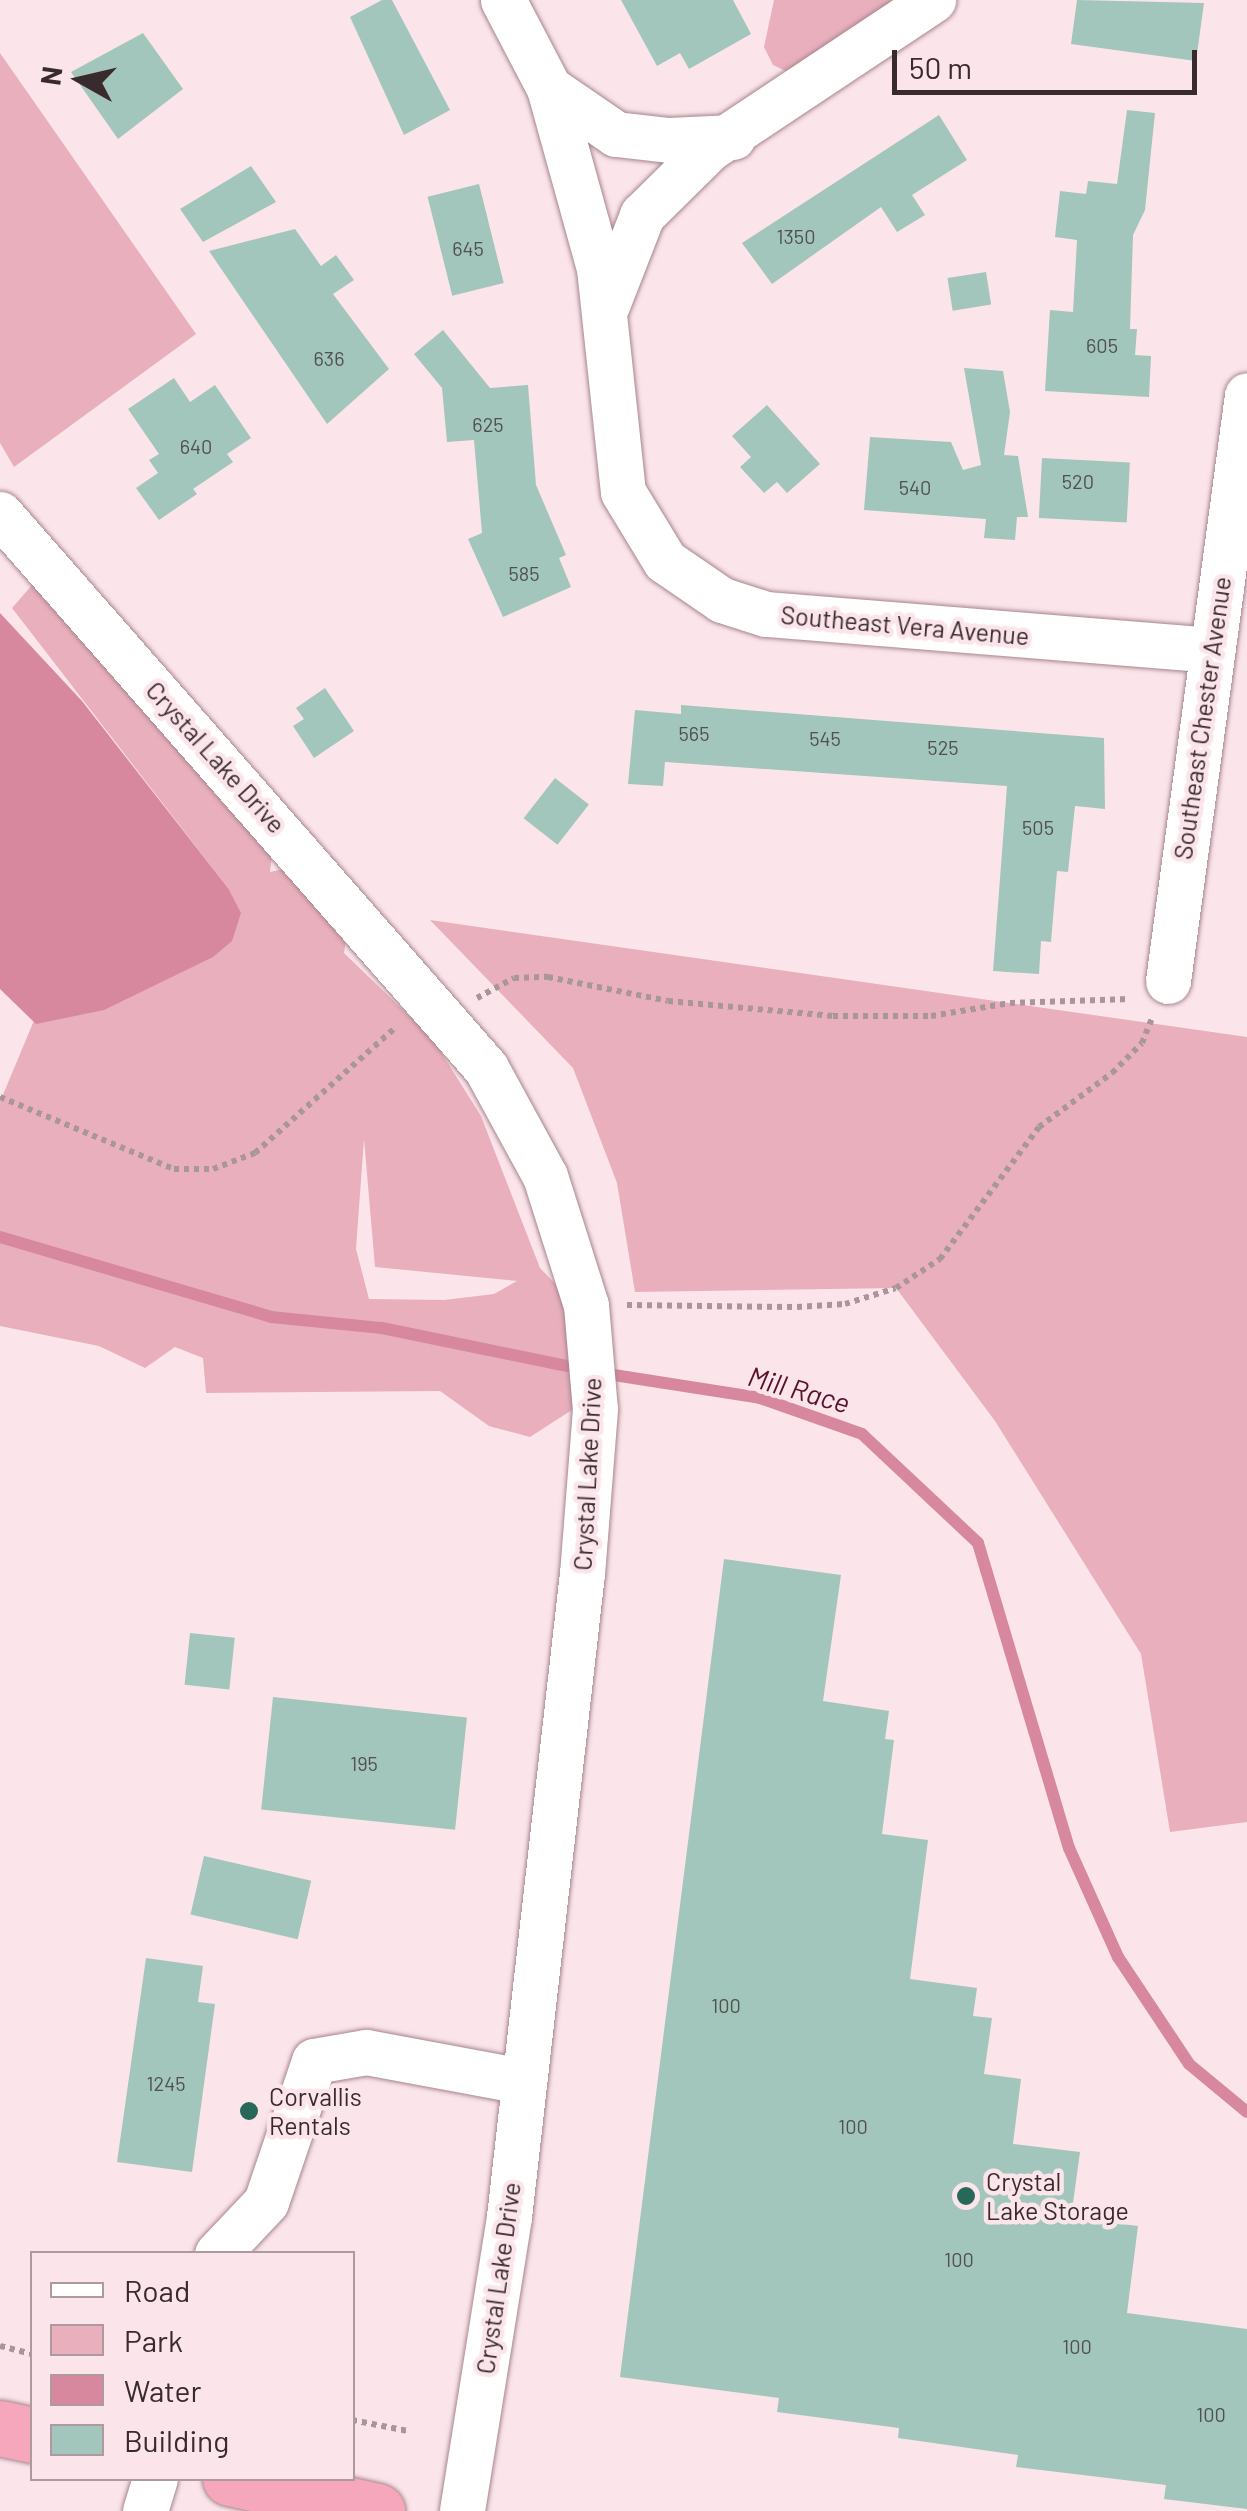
<!DOCTYPE html>
<html>
<head>
<meta charset="utf-8">
<style>
	body { margin:0 }
	#map { position:relative; width:1247px; height:2511px; overflow:hidden; background:#fbe5ea; font-family:Barlow,sans-serif }
	div>[style] { position:absolute }
	.green>* { inset:0; background:#e9afbd }
	.water>* { inset:0; background:#d8889e }
	.stream>* { height:12px; margin:-6px; padding:0 6px; transform-origin:6px; border-radius:6px; background:#d8889e }
	.building>* { inset:0; background:#a2c6bb; transform-origin:0 0 }
	.path>* { height:6px; margin-top:-3px; transform-origin:0; background:repeating-linear-gradient(90deg,#a8969a 0 5px,transparent 0 10px) }
	.roads { filter:drop-shadow(0 0 2px #a7858d) drop-shadow(0 0 2px #a7858d) }
	.minor>* { height:45px; margin:-22.5px; padding:0 22.5px; transform-origin:22.5px; border-radius:22.5px; background:#fff }
	.highway>* { height:55px; margin:-27.5px; padding:0 27.5px; transform-origin:27.5px; border-radius:27.5px; background:#f7a7bc }
	.dots>* { width:28px; height:28px; translate:-50% -50%; box-sizing:border-box; border:5px solid #fbe5ea; border-radius:50% }
	span { translate:-50% -50%; white-space:nowrap; text-align:center; line-height:1.15; -webkit-text-stroke:9px #fbe5ea; paint-order:stroke }
	.number-label { font-size:20px; color:#525150 }
	.number-label span { -webkit-text-stroke-width:0 }
	.street-label { font-size:25px; color:#382a2d }
	.poi-label { font-size:25px; color:#382a2d }
	.left { translate:0 -50%; text-align:left }
	.water-label { font-size:28px; color:#59122d; font-style:italic }
	.legend { position:absolute; left:30px; top:2251px; width:325px; height:230px; box-sizing:border-box; background:#fbe5ea; border:2px solid #ad9a9e; margin:0; padding:12px 18px; list-style:none; font-size:30px; color:#382a2d }
	.legend li { display:flex; align-items:center; gap:20px; height:50px }
	.legend b { width:50px; border:2px solid #ad9a9e }
	.north { position:absolute; left:30px; top:30px; width:100px; height:100px; -webkit-text-stroke:8px #fbe5ea; paint-order:stroke; rotate:278deg; font-size:28px; font-weight:700; line-height:40px; text-align:center; color:#382a2d }
	.north::after { content:''; display:block; margin:auto; width:35px; height:45px; background:#382a2d; clip-path:polygon(50% 0,100% 100%,50% 72%,0 100%) }
	.scale { position:absolute; left:892px; top:50px; width:305px; height:45px; box-sizing:border-box; border:5px solid #382a2d; border-top:0; padding-left:12px; font-size:30px; line-height:35px; white-space:nowrap; color:#382a2d; -webkit-text-stroke:8px #fbe5ea; paint-order:stroke }
</style>
</head>
<body>
<div id="map">
	<div class="green">
		<i style="clip-path:polygon(774px 0,941px 0,815px 85px,773px 65px,764px 47px)"></i>
		<i style="clip-path:polygon(0 53px,196px 334px,14px 467px,0 443px)"></i>
		<i style="clip-path:polygon(evenodd,40px 576px,278px 806px,270px 872px,321px 861px,353px 893px,344px 953px,432px 1038px,481px 1116px,540px 1268px,570px 1299px,575px 1408px,530px 1437px,489px 1426px,440px 1391px,206px 1393px,203px 1358px,175px 1347px,145px 1368px,99px 1346px,0 1326px,0 1102px,40px 1006px,228px 888px,12px 608px,40px 576px,364px 1139px,375px 1267px,517px 1281px,494px 1294px,444px 1300px,369px 1299px,356px 1249px,364px 1139px)"></i>
		<i style="clip-path:polygon(430px 920px,1247px 1037px,1247px 1822px,1170px 1832px,1141px 1654px,995px 1421px,896px 1288px,635px 1292px,617px 1183px,573px 1068px)"></i>
	</div>
	<div class="water">
		<i style="clip-path:polygon(0 613px,82px 701px,228px 888px,241px 913px,232px 941px,213px 957px,104px 1010px,36px 1024px,0 989px)"></i>
	</div>
	<div class="stream">
		<i style="left:0;top:1237px;width:283px;rotate:16.4deg"></i>
		<i style="left:271px;top:1317px;width:112px;rotate:5.7deg"></i>
		<i style="left:382px;top:1328px;width:203px;rotate:11.6deg"></i>
		<i style="left:601px;top:1373px;width:161px;rotate:8.9deg"></i>
		<i style="left:760px;top:1398px;width:108px;rotate:19.4deg"></i>
		<i style="left:862px;top:1434px;width:159px;rotate:43.2deg"></i>
		<i style="left:978px;top:1543px;width:318px;rotate:73.4deg"></i>
		<i style="left:1069px;top:1848px;width:120px;rotate:65.8deg"></i>
		<i style="left:1118px;top:1957px;width:128px;rotate:56.4deg"></i>
		<i style="left:1189px;top:2064px;width:75px;rotate:39.6deg"></i>
	</div>
	<div class="building">
		<i style="clip-path:polygon(382px 0,392px 0,450px 110px,404px 135px,350px 17px)"></i>
		<i style="clip-path:polygon(621px 0,733px 0,751px 34px,689px 69px,680px 53px,657px 66px)"></i>
		<i style="clip-path:polygon(1077px 0,1204px 3px,1196px 61px,1071px 44px)"></i>
		<i style="clip-path:polygon(143px 33px,183px 89px,118px 139px,71px 72px)"></i>
		<i style="clip-path:polygon(1127px 110px,1155px 113px,1145px 210px,1133px 235px,1130px 329px,1137px 329px,1135px 355px,1151px 356px,1149px 397px,1045px 391px,1050px 310px,1073px 312px,1077px 240px,1055px 237px,1060px 191px,1086px 194px,1088px 181px,1117px 184px)"></i>
		<i style="clip-path:polygon(939px 115px,967px 160px,912px 195px,925px 215px,897px 232px,881px 207px,772px 284px,742px 243px)"></i>
		<i style="clip-path:polygon(251px 166px,276px 202px,203px 242px,180px 209px)"></i>
		<i style="left:479px;top:184px;width:102px;height:53px;rotate:76deg"></i>
		<i style="clip-path:polygon(295px 229px,321px 266px,336px 255px,354px 280px,333px 294px,389px 369px,327px 424px,209px 251px)"></i>
		<i style="left:986px;top:272px;width:33px;height:39px;rotate:81deg"></i>
		<i style="clip-path:polygon(443px 330px,490px 388px,528px 385px,536px 485px,566px 555px,559px 558px,571px 587px,503px 617px,468px 539px,482px 533px,474px 440px,447px 442px,442px 388px,414px 354px)"></i>
		<i style="clip-path:polygon(964px 368px,1003px 371px,1010px 412px,1004px 455px,1018px 456px,1028px 517px,1017px 517px,1015px 540px,984px 538px,986px 519px,864px 510px,870px 437px,951px 442px,963px 470px,981px 465px)"></i>
		<i style="clip-path:polygon(174px 378px,190px 402px,215px 385px,251px 438px,227px 454px,233px 462px,193px 489px,197px 494px,159px 520px,136px 488px,158px 473px,149px 460px,159px 454px,128px 409px)"></i>
		<i style="clip-path:polygon(767px 405px,820px 464px,787px 493px,777px 482px,764px 493px,740px 467px,751px 457px,732px 436px)"></i>
		<i style="left:1042px;top:458px;width:88px;height:60px;rotate:3deg"></i>
		<i style="clip-path:polygon(325px 688px,354px 731px,314px 758px,293px 726px,304px 719px,296px 708px)"></i>
		<i style="clip-path:polygon(681px 705px,1104px 738px,1105px 809px,1075px 806px,1068px 872px,1057px 871px,1051px 942px,1041px 941px,1039px 974px,993px 971px,1007px 786px,665px 762px,663px 786px,628px 784px,635px 710px,681px 714px)"></i>
		<i style="left:555px;top:778px;width:43px;height:51px;rotate:38deg"></i>
		<i style="clip-path:polygon(724px 1559px,841px 1575px,823px 1701px,889px 1711px,885px 1739px,894px 1740px,882px 1834px,928px 1840px,910px 1979px,977px 1988px,973px 2016px,992px 2018px,984px 2074px,1021px 2079px,1013px 2144px,1080px 2152px,1071px 2218px,1138px 2226px,1127px 2313px,1247px 2329px,1247px 2509px,1164px 2499px,1166px 2485px,1016px 2467px,1018px 2455px,898px 2438px,899px 2428px,777px 2412px,779px 2398px,620px 2377px)"></i>
		<i style="left:190px;top:1633px;width:45px;height:52px;rotate:6deg"></i>
		<i style="left:273px;top:1697px;width:195px;height:113px;rotate:6deg"></i>
		<i style="left:204px;top:1856px;width:110px;height:60px;rotate:13deg"></i>
		<i style="clip-path:polygon(146px 1958px,203px 1966px,198px 2002px,215px 2004px,192px 2172px,117px 2162px)"></i>
	</div>
	<div class="path">
		<i style="left:477px;top:998px;width:42px;rotate:-28.4deg"></i>
		<i style="left:514px;top:978px;width:34px;rotate:-2deg"></i>
		<i style="left:548px;top:977px;width:122px;rotate:11.3deg"></i>
		<i style="left:668px;top:1001px;width:166px;rotate:5.2deg"></i>
		<i style="left:833px;top:1016px;width:98px"></i>
		<i style="left:931px;top:1016px;width:80px;rotate:-9.3deg"></i>
		<i style="left:1010px;top:1003px;width:120px;rotate:-1.9deg"></i>
		<i style="left:0;top:1097px;width:188px;rotate:22.5deg"></i>
		<i style="left:174px;top:1169px;width:39px"></i>
		<i style="left:213px;top:1169px;width:45px;rotate:-20.9deg"></i>
		<i style="left:255px;top:1153px;width:188px;rotate:-41.8deg"></i>
		<i style="left:627px;top:1305px;width:170px;rotate:0.7deg"></i>
		<i style="left:797px;top:1307px;width:48px;rotate:-3.6deg"></i>
		<i style="left:845px;top:1304px;width:53px;rotate:-17.4deg"></i>
		<i style="left:896px;top:1288px;width:53px;rotate:-33.4deg"></i>
		<i style="left:940px;top:1259px;width:165px;rotate:-53.1deg"></i>
		<i style="left:1039px;top:1127px;width:91px;rotate:-36.5deg"></i>
		<i style="left:1112px;top:1073px;width:42px;rotate:-45deg"></i>
		<i style="left:1142px;top:1043px;width:29px;rotate:-68deg"></i>
		<i style="left:0;top:2346px;width:33px;rotate:14deg"></i>
		<i style="left:352px;top:2420px;width:57px;rotate:11.1deg"></i>
	</div>
	<div class="roads">
		<div class="minor">
			<i style="left:503px;top:0;width:99px;rotate:62.4deg"></i>
			<i style="left:549px;top:88px;width:187px;rotate:74.5deg"></i>
			<i style="left:599px;top:268px;width:225px;rotate:83.9deg"></i>
			<i style="left:623px;top:492px;width:81px;rotate:58.7deg"></i>
			<i style="left:665px;top:561px;width:69px;rotate:34.4deg"></i>
			<i style="left:722px;top:600px;width:46px;rotate:17.7deg"></i>
			<i style="left:766px;top:614px;width:447px;rotate:4.6deg"></i>
			<i style="left:549px;top:88px;width:81px;rotate:34.5deg"></i>
			<i style="left:616px;top:134px;width:53px;rotate:6.5deg"></i>
			<i style="left:669px;top:140px;width:64px;rotate:-2.7deg"></i>
			<i style="left:607px;top:305px;width:97px;rotate:-68.7deg"></i>
			<i style="left:642px;top:215px;width:95px;rotate:-44.6deg"></i>
			<i style="left:710px;top:148px;width:268px;rotate:-33.6deg"></i>
			<i style="left:0;top:514px;width:737px;rotate:48.74deg"></i>
			<i style="left:486px;top:1068px;width:123px;rotate:61.4deg"></i>
			<i style="left:545px;top:1176px;width:135px;rotate:72.4deg"></i>
			<i style="left:586px;top:1305px;width:104px;rotate:85.1deg"></i>
			<i style="left:595px;top:1409px;width:165px;rotate:94.5deg"></i>
			<i style="left:582px;top:1573px;width:648px;rotate:96.47deg"></i>
			<i style="left:509px;top:2217px;width:298px;rotate:99.1deg"></i>
			<i style="left:1168px;top:981px;width:591px;rotate:-82.32deg"></i>
			<i style="left:217px;top:2254px;width:71px;rotate:-46.7deg"></i>
			<i style="left:266px;top:2202px;width:149px;rotate:-71.2deg"></i>
			<i style="left:314px;top:2061px;width:53px;rotate:-9.8deg"></i>
			<i style="left:366px;top:2052px;width:159px;rotate:10.5deg"></i>
			<i style="left:145px;top:2511px;width:34px;rotate:-73deg"></i>
		</div>
		<div class="highway">
			<i style="left:0;top:2428px;width:33px;rotate:12deg"></i>
			<i style="left:230px;top:2478px;width:151px;rotate:12.7deg"></i>
		</div>
	</div>
	<div class="dots">
		<i style="left:249px;top:2111px;background:#276858"></i>
		<i style="left:966px;top:2196px;background:#276858"></i>
	</div>
	<div class="number-label">
		<span style="left:796px;top:236px">1350</span>
		<span style="left:468px;top:248px">645</span>
		<span style="left:1102px;top:345px">605</span>
		<span style="left:329px;top:358px">636</span>
		<span style="left:488px;top:424px">625</span>
		<span style="left:196px;top:446px">640</span>
		<span style="left:1078px;top:481px">520</span>
		<span style="left:915px;top:487px">540</span>
		<span style="left:524px;top:573px">585</span>
		<span style="left:694px;top:733px">565</span>
		<span style="left:825px;top:738px">545</span>
		<span style="left:943px;top:747px">525</span>
		<span style="left:1038px;top:827px">505</span>
		<span style="left:364px;top:1763px">195</span>
		<span style="left:726px;top:2005px">100</span>
		<span style="left:166px;top:2083px">1245</span>
		<span style="left:853px;top:2126px">100</span>
		<span style="left:959px;top:2259px">100</span>
		<span style="left:1077px;top:2346px">100</span>
		<span style="left:1211px;top:2414px">100</span>
	</div>
	<div class="street-label">
		<span style="left:905px;top:625px;rotate:5deg">Southeast Vera Avenue</span>
		<span style="left:1202px;top:718px;rotate:-82deg">Southeast Chester Avenue</span>
		<span style="left:216px;top:757px;rotate:48deg">Crystal Lake Drive</span>
		<span style="left:587px;top:1474px;rotate:-87deg">Crystal Lake Drive</span>
		<span style="left:498px;top:2278px;rotate:-82deg">Crystal Lake Drive</span>
	</div>
	<div class="poi-label">
		<span class="left" style="left:269px;top:2111px">Corvallis<br>Rentals</span>
		<span class="left" style="left:986px;top:2196px">Crystal<br>Lake Storage</span>
	</div>
	<div class="water-label">
		<span style="left:799px;top:1389px;rotate:16deg">Mill Race</span>
	</div>
	<ul class="legend">
	<li><b style="height:12px;background:#fff"></b>Road</li>
	<li><b style="height:28px;background:#e9afbd"></b>Park</li>
	<li><b style="height:28px;background:#d8889e"></b>Water</li>
	<li><b style="height:28px;background:#a2c6bb"></b>Building</li>
	</ul>
	<div class="north">N</div>
	<div class="scale">50 m</div>
</div>
</body>
</html>
